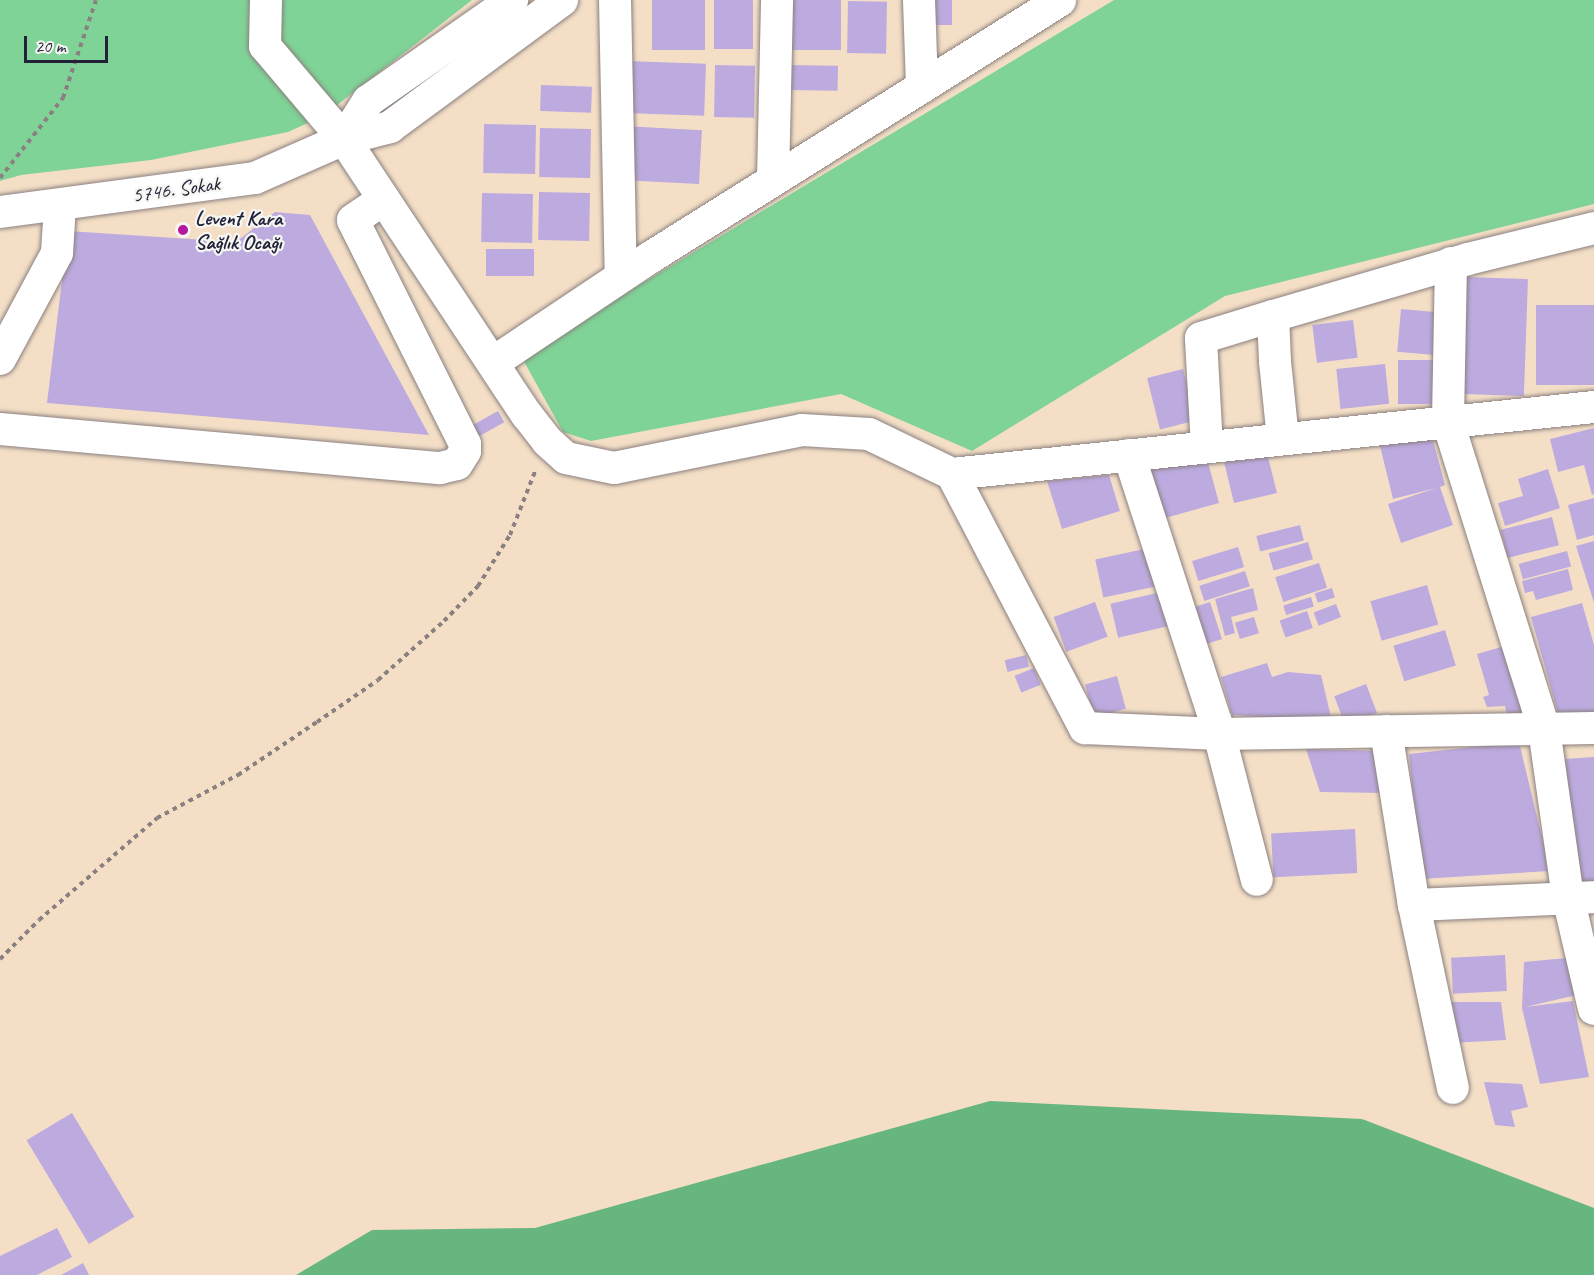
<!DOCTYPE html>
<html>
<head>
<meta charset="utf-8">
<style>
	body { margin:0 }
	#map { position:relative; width:1594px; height:1275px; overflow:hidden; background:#f4dfc6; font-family:Caveat,sans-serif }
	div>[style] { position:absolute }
	.green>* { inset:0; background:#7fd396 }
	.forest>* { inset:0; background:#67b57f }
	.building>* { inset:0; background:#bdabe0; transform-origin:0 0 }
	.path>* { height:4px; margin-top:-2px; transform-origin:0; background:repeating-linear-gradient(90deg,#8b8080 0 4.5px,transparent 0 9px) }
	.roads { filter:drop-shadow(0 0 2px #8b8080) drop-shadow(0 0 2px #8b8080) }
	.minor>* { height:32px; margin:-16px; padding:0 16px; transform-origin:16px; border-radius:16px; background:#fff }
	.dots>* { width:16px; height:16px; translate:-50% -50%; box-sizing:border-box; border:3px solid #f6f6f2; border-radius:50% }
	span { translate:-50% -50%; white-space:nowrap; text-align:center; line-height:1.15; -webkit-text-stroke:4.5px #f6f6f2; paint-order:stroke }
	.street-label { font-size:21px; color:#22223b }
	.poi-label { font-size:21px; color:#22223b; font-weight:700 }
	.left { translate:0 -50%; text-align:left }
	.scale { position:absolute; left:24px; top:36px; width:84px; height:27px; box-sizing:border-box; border:3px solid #22223b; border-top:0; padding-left:8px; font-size:18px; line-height:21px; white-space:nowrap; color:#22223b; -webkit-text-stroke:4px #f6f6f2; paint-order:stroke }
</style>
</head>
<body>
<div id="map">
	<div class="green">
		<i style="clip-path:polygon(0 0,472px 0,323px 116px,288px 132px,151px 160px,21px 175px,0 181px)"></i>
		<i style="clip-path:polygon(1114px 0,1594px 0,1594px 204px,1225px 296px,972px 451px,841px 394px,591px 441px,563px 432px,521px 356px)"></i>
	</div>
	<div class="forest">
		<i style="clip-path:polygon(990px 1101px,1362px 1119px,1594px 1208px,1594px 1275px,296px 1275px,372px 1230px,535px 1228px)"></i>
	</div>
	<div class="building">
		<i style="left:652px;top:0;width:53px;height:50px"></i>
		<i style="left:714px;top:0;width:39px;height:49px"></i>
		<i style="left:788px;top:0;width:53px;height:50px"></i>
		<i style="left:923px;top:0;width:29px;height:25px"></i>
		<i style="left:848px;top:1px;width:39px;height:52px;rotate:1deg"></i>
		<i style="left:627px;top:61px;width:79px;height:52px;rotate:2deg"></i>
		<i style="left:715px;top:65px;width:40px;height:52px;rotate:1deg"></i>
		<i style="left:788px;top:65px;width:50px;height:25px;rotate:1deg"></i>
		<i style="left:541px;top:85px;width:51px;height:26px;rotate:2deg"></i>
		<i style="left:484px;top:124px;width:52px;height:49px;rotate:1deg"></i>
		<i style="left:623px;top:126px;width:79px;height:54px;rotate:3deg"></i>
		<i style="left:540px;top:128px;width:51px;height:49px;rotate:1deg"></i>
		<i style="left:539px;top:192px;width:51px;height:48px;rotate:1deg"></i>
		<i style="left:482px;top:193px;width:51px;height:49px;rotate:1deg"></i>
		<i style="clip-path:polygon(275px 212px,310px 215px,429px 435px,47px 403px,68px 231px,236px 242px)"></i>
		<i style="left:486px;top:249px;width:48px;height:27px"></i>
		<i style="left:1467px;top:277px;width:61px;height:117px;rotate:2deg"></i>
		<i style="left:1594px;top:305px;width:80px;height:58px;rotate:90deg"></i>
		<i style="left:1401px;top:309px;width:43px;height:43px;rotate:5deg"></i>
		<i style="left:1353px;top:320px;width:38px;height:41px;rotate:83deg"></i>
		<i style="left:1398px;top:360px;width:42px;height:44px"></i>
		<i style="left:1385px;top:364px;width:40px;height:49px;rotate:84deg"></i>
		<i style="left:1183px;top:369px;width:53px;height:37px;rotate:76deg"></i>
		<i style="left:498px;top:411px;width:13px;height:34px;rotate:61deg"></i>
		<i style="clip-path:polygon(1594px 428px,1594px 494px,1592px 495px,1584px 465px,1558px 472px,1550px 439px)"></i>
		<i style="clip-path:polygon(1431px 433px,1445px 485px,1440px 487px,1453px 525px,1401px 543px,1388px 504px,1436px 488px,1393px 499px,1380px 446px)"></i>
		<i style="clip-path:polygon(1206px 455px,1219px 503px,1158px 520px,1142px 465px)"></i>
		<i style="clip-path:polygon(1268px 457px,1277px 493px,1234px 503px,1223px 458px)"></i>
		<i style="clip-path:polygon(1548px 469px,1560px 508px,1505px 526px,1498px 503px,1523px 496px,1518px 479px)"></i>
		<i style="clip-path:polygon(1109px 475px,1120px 511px,1062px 529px,1047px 481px)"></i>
		<i style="clip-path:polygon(1594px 498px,1594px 535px,1577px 540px,1568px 505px)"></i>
		<i style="left:1552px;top:517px;width:29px;height:53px;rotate:76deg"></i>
		<i style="left:1300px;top:525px;width:16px;height:45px;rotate:76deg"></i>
		<i style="clip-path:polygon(1594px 541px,1594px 603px,1576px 546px)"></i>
		<i style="left:1308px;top:542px;width:18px;height:41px;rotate:74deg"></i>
		<i style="left:1238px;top:547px;width:21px;height:48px;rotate:73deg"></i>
		<i style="left:1149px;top:548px;width:39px;height:55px;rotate:78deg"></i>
		<i style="left:1567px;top:551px;width:16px;height:50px;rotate:75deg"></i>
		<i style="left:1319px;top:563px;width:26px;height:46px;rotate:72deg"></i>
		<i style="clip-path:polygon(1568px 569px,1573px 590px,1536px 600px,1533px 591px,1525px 593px,1522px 581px)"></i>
		<i style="left:1245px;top:571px;width:16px;height:48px;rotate:72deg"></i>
		<i style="left:1427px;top:585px;width:41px;height:59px;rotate:74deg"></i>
		<i style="clip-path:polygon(1253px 588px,1258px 610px,1231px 617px,1235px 633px,1225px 636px,1215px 599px)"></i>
		<i style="left:1332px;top:588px;width:10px;height:18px;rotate:73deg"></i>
		<i style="left:1161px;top:592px;width:35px;height:52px;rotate:77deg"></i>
		<i style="left:1311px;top:597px;width:10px;height:29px;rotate:73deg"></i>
		<i style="left:1095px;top:602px;width:37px;height:44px;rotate:70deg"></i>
		<i style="left:1210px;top:602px;width:39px;height:17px;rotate:72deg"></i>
		<i style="clip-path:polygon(1582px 603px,1594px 645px,1594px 716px,1559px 717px,1531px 617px)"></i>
		<i style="left:1336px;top:604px;width:14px;height:24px;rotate:69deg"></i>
		<i style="left:1307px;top:611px;width:18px;height:29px;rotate:71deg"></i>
		<i style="left:1254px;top:617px;width:17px;height:20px;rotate:73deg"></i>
		<i style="left:1445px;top:630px;width:37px;height:54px;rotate:73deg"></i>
		<i style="clip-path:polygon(1515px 643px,1533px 719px,1508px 720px,1505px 706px,1487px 707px,1483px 697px,1489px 695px,1477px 654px)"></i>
		<i style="left:1026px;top:655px;width:12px;height:22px;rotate:76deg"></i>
		<i style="clip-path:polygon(1267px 663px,1272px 677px,1288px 672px,1321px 675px,1332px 721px,1232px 715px,1221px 677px)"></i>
		<i style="left:1034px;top:668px;width:18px;height:21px;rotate:68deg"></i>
		<i style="left:1117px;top:676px;width:34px;height:33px;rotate:75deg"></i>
		<i style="left:1366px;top:684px;width:31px;height:34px;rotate:69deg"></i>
		<i style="clip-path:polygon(1519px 742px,1550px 871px,1421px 879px,1409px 754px)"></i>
		<i style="clip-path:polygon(1306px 749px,1384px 751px,1384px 793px,1320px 792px)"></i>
		<i style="clip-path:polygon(1594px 757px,1594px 883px,1577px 885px,1565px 759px)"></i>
		<i style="left:1355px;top:829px;width:44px;height:84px;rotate:87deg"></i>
		<i style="left:1505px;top:955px;width:36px;height:54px;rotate:87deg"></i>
		<i style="clip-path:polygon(1577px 957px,1581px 994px,1525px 1007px,1573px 1001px,1589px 1077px,1540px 1084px,1522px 1008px,1524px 962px)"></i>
		<i style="clip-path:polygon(1447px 1002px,1501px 1002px,1506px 1040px,1451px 1043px)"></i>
		<i style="clip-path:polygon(1484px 1082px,1522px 1084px,1528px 1107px,1511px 1111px,1515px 1127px,1495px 1125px)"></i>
		<i style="left:72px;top:1113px;width:121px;height:53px;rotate:59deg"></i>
		<i style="clip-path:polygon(57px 1228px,72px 1257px,37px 1275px,0 1275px,0 1256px)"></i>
		<i style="clip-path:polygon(83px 1263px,89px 1275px,61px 1275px)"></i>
	</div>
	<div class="path">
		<i style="left:0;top:178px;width:102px;rotate:-51.8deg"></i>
		<i style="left:63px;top:98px;width:103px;rotate:-71.4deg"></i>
		<i style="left:0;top:959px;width:55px;rotate:-45deg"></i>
		<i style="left:39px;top:920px;width:156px;rotate:-40.8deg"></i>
		<i style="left:157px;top:818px;width:92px;rotate:-28deg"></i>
		<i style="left:238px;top:775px;width:95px;rotate:-33.9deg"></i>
		<i style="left:317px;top:722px;width:74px;rotate:-34.5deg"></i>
		<i style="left:378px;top:680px;width:89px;rotate:-41.8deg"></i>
		<i style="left:444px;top:621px;width:49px;rotate:-45.8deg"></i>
		<i style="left:478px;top:586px;width:60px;rotate:-57.9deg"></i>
		<i style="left:510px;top:535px;width:71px;rotate:-68.5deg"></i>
	</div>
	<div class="roads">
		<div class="minor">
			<i style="left:266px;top:0;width:46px;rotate:91.2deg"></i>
			<i style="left:265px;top:46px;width:122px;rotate:49.7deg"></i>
			<i style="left:344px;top:139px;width:331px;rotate:56.5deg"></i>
			<i style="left:527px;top:415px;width:33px;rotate:52deg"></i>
			<i style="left:547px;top:441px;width:25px;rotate:42deg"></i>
			<i style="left:566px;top:458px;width:49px;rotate:11.8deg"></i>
			<i style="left:614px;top:468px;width:192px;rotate:-11.4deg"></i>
			<i style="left:802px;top:430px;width:67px;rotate:3.4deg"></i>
			<i style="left:869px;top:434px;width:92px;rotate:25.7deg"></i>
			<i style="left:952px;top:474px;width:287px;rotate:62.4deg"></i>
			<i style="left:1085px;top:728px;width:134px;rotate:2.6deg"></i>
			<i style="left:1219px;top:734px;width:375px;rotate:-0.9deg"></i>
			<i style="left:615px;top:0;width:276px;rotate:88.8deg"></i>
			<i style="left:919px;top:0;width:87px;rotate:88deg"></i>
			<i style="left:344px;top:139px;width:45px;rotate:-57.7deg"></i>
			<i style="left:368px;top:101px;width:176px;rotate:-35deg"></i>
			<i style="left:773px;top:179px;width:179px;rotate:-88.7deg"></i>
			<i style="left:0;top:212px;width:257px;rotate:-7.6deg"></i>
			<i style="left:255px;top:178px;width:97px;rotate:-23.7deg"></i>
			<i style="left:344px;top:139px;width:48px;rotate:-14.6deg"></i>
			<i style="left:390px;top:127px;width:214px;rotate:-36.4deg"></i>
			<i style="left:1451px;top:263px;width:159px;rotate:91.1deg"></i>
			<i style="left:1448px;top:422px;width:322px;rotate:72.6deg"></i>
			<i style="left:1544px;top:729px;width:170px;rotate:81.9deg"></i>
			<i style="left:1568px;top:897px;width:115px;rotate:76.9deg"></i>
			<i style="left:0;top:359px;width:120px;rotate:-61.7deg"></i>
			<i style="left:57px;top:253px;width:48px;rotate:-86.4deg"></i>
			<i style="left:494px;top:362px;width:189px;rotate:-33.8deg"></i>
			<i style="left:651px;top:257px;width:483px;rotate:-32.1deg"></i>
			<i style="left:0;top:429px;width:442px;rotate:5.1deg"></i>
			<i style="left:440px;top:468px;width:17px;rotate:-13deg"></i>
			<i style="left:457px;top:464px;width:15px;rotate:-58deg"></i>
			<i style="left:465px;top:451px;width:7px;rotate:-90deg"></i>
			<i style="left:465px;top:444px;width:250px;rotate:-116.6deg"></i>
			<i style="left:353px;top:220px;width:37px;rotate:-34deg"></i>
			<i style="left:1283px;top:439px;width:78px;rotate:-95.9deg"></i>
			<i style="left:1275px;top:361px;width:45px;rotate:-92.5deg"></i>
			<i style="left:1273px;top:316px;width:203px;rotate:-16.3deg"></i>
			<i style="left:1468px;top:259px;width:130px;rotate:-13.8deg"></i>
			<i style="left:1207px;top:447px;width:109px;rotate:-93.2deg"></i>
			<i style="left:1201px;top:338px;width:75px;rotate:-17deg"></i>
			<i style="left:1129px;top:455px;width:281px;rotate:72deg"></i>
			<i style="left:1216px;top:722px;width:163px;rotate:75.5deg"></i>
			<i style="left:952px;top:474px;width:645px;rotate:-5.96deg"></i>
			<i style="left:1386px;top:731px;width:176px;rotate:80.9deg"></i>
			<i style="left:1414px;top:905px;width:187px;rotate:78deg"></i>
			<i style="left:1414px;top:905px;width:180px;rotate:-2.5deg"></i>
		</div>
	</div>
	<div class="dots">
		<i style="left:183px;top:230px;background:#b5179e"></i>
	</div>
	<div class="street-label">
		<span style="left:176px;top:189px;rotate:-8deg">5746. Sokak</span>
	</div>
	<div class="poi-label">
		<span class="left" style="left:195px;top:230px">Levent Kara<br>Sağlık Ocağı</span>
	</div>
	<div class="scale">20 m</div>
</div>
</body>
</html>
